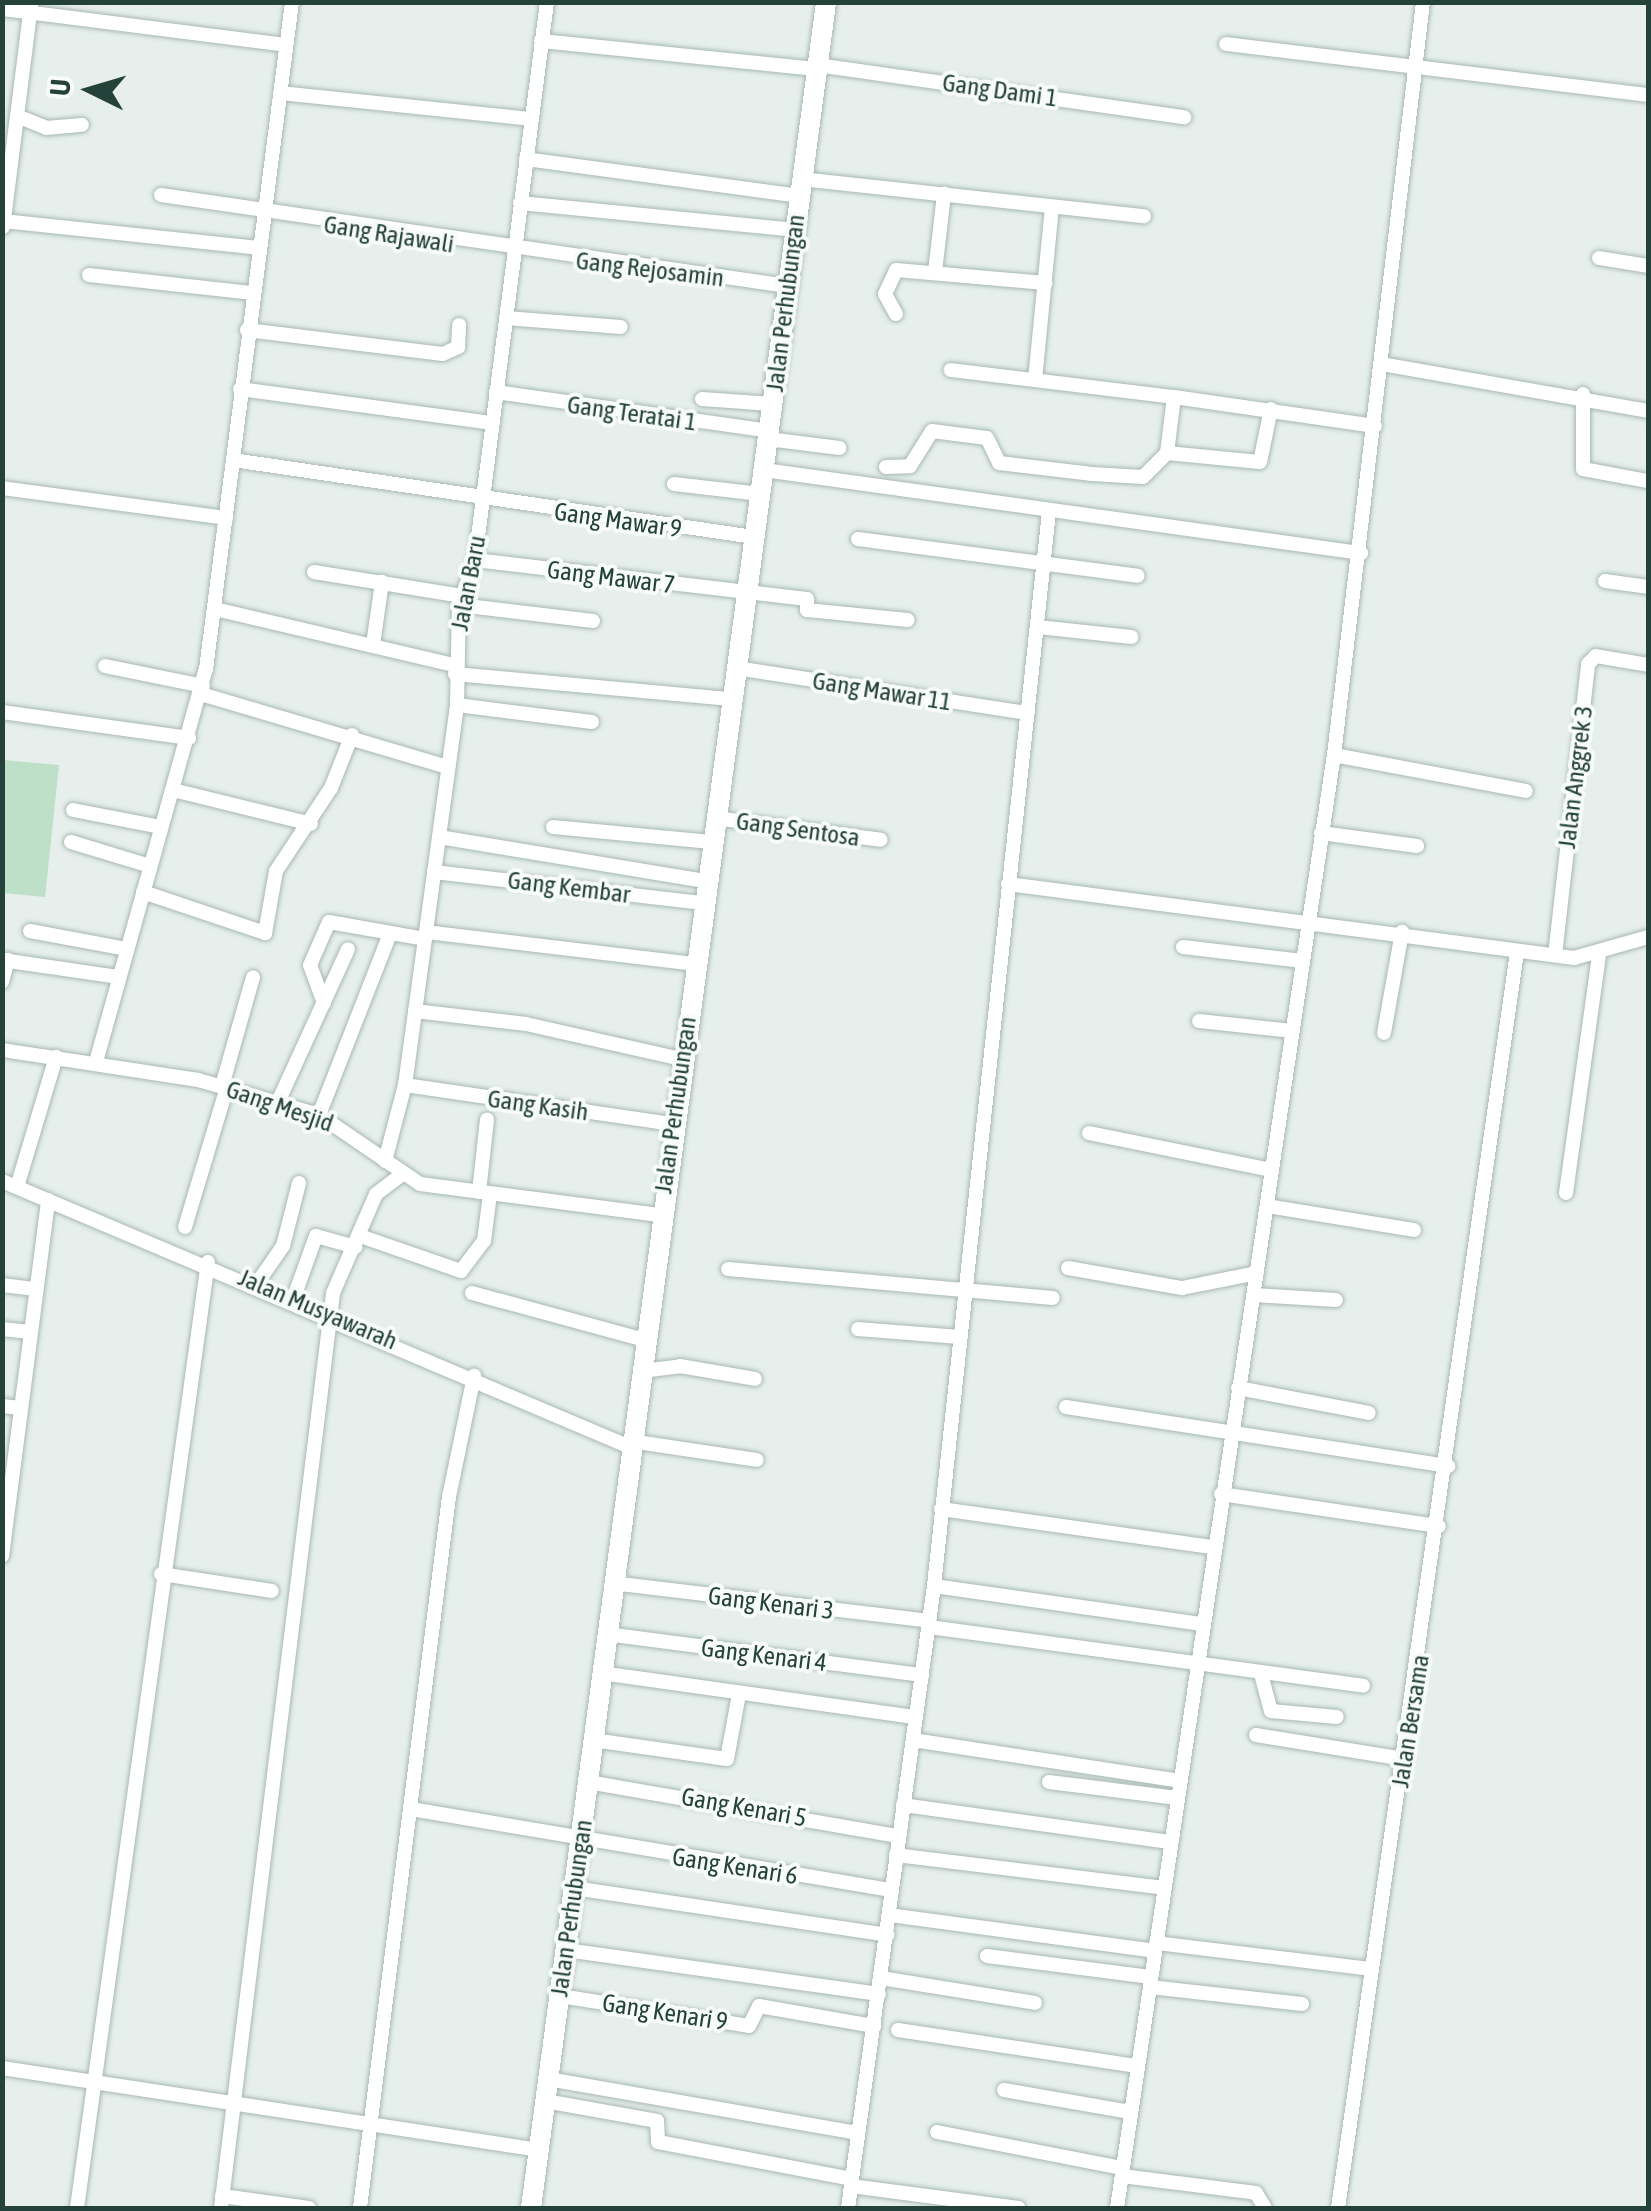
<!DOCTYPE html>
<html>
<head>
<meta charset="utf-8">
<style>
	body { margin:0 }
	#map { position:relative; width:1651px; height:2211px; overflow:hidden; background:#e6efeb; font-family:"Asap Condensed",sans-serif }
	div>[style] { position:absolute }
	.green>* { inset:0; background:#bfe0c8 }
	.roads { filter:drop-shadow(0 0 2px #a8b8b2) drop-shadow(0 0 2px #a8b8b2) }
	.minor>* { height:14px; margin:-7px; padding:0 7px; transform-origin:7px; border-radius:7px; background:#fff }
	.secondary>* { height:20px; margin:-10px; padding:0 10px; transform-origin:10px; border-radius:10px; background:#fff }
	span { translate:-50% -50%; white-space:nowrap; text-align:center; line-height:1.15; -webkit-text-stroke:8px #f7fbf9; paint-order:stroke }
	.street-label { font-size:25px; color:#24423a }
	.frame { position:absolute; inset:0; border:5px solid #24423a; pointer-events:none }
	.north { position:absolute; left:40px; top:40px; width:100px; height:100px; -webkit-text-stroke:8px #f7fbf9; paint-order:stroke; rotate:275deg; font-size:28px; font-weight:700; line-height:40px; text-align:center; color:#24423a }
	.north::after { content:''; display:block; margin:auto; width:35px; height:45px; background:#24423a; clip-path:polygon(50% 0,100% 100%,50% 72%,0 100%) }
</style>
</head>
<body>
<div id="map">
	<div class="green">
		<i style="clip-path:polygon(3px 760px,59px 765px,45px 897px,3px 893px)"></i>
	</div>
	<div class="roads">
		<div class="minor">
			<i style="left:2px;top:9px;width:285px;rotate:7.2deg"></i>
			<i style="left:541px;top:41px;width:277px;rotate:5.8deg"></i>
			<i style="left:1226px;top:44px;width:425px;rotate:6.9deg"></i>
			<i style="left:817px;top:65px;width:371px;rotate:8.1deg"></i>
			<i style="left:280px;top:93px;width:252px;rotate:5.9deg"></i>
			<i style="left:17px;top:116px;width:31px;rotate:22deg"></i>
			<i style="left:46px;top:128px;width:36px;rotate:-5deg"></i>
			<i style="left:526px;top:159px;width:275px;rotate:7.7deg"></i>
			<i style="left:801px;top:179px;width:345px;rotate:6.2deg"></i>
			<i style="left:161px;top:195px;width:633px;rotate:8.27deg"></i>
			<i style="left:520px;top:203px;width:275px;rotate:5.6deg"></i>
			<i style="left:3px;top:221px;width:257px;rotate:6deg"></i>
			<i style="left:3px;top:227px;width:224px;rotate:-82.8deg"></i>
			<i style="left:1599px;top:258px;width:50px;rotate:9.3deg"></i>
			<i style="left:935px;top:272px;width:79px;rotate:-83.4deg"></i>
			<i style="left:89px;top:275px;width:165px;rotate:6.3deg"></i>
			<i style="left:896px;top:314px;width:23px;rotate:-119deg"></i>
			<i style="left:885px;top:294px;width:26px;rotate:-65deg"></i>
			<i style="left:896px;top:270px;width:150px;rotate:5deg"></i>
			<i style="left:506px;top:318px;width:115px;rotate:4.5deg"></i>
			<i style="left:247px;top:330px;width:197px;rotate:7deg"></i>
			<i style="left:443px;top:354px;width:17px;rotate:-25deg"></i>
			<i style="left:458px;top:347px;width:22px;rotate:-87deg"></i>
			<i style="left:1382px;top:364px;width:270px;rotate:10deg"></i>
			<i style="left:1035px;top:380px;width:174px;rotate:-84.4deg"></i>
			<i style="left:240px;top:389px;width:255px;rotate:7.7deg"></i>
			<i style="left:496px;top:392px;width:276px;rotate:8.1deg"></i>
			<i style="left:1583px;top:394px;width:75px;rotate:90deg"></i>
			<i style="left:1583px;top:469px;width:66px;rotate:10.5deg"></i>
			<i style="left:1174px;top:397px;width:203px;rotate:8.2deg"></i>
			<i style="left:702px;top:399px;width:70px;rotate:4.1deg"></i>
			<i style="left:768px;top:439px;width:72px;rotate:7.2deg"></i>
			<i style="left:1167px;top:453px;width:93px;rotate:5.5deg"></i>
			<i style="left:1260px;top:462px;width:54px;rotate:-78.3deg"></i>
			<i style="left:233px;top:460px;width:527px;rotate:8.41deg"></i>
			<i style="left:886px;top:467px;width:24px;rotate:-2deg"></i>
			<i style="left:910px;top:466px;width:41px;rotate:-57.8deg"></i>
			<i style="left:932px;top:431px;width:55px;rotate:7.3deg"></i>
			<i style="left:987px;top:438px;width:28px;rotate:64deg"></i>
			<i style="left:999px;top:463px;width:94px;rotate:6.7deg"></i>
			<i style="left:1092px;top:474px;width:51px;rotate:3.4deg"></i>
			<i style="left:1143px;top:477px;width:34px;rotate:-45deg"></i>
			<i style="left:1167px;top:453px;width:56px;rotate:-82.9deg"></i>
			<i style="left:1174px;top:397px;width:225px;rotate:-173.1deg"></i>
			<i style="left:764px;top:470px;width:603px;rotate:7.92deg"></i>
			<i style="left:674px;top:484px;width:87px;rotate:6.6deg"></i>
			<i style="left:2px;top:488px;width:226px;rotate:7.6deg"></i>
			<i style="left:858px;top:539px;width:282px;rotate:7.5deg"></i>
			<i style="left:475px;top:560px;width:334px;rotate:6.7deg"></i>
			<i style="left:807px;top:599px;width:11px;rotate:90deg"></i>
			<i style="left:807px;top:610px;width:101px;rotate:5.7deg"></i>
			<i style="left:314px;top:572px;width:150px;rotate:9.2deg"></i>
			<i style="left:1605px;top:581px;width:43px;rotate:7.9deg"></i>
			<i style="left:459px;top:605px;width:135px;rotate:6.8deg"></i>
			<i style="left:215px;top:609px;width:245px;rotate:13.2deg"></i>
			<i style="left:1038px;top:627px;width:94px;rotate:6.1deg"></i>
			<i style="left:373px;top:645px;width:64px;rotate:-81.9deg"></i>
			<i style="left:105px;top:666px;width:100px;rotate:11.5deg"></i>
			<i style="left:736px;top:668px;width:295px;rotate:8.8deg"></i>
			<i style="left:455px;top:674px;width:277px;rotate:5.2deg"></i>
			<i style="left:201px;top:694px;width:258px;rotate:16.5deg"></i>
			<i style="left:457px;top:705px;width:136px;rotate:7.2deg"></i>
			<i style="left:2px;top:712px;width:189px;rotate:7.9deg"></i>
			<i style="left:1334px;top:755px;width:195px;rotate:10.6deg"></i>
			<i style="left:173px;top:790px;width:142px;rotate:13.8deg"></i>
			<i style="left:73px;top:810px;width:90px;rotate:10.9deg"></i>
			<i style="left:715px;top:818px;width:167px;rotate:7.5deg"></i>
			<i style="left:553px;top:827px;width:159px;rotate:5.4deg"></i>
			<i style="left:1321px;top:833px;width:97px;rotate:7.7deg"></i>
			<i style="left:439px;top:837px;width:271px;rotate:9.4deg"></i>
			<i style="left:71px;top:842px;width:83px;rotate:16.9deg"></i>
			<i style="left:434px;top:872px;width:271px;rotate:6.6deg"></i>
			<i style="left:1008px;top:884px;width:571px;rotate:7.45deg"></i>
			<i style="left:1574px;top:958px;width:77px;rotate:-15.8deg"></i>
			<i style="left:143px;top:892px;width:129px;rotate:18.6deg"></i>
			<i style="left:265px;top:933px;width:63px;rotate:-79.9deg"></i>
			<i style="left:276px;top:871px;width:100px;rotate:-56.5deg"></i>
			<i style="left:331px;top:788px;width:57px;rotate:-68.4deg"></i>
			<i style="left:30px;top:931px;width:99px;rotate:10.5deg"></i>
			<i style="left:426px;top:932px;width:271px;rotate:6.8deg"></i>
			<i style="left:1183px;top:947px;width:120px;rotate:6.7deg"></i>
			<i style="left:1555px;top:955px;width:293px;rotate:-83.5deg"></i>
			<i style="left:1588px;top:664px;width:11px;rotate:-45deg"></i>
			<i style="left:1596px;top:656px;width:53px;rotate:9.8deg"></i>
			<i style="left:2px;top:960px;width:117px;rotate:8.3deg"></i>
			<i style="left:2px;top:982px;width:23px;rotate:-75deg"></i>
			<i style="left:324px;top:1003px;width:40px;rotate:-110.2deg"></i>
			<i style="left:310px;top:965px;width:47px;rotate:-66.2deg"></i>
			<i style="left:329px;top:922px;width:97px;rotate:10deg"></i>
			<i style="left:415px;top:1011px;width:112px;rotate:6.7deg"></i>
			<i style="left:526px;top:1024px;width:159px;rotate:12.7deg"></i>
			<i style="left:1199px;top:1021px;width:94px;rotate:6.1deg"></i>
			<i style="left:1384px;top:1033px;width:103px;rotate:-79.9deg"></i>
			<i style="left:2px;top:1050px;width:198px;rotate:8.7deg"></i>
			<i style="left:198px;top:1080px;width:126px;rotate:16.1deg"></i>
			<i style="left:319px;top:1115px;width:122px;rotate:34.3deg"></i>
			<i style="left:420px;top:1184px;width:241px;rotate:7.4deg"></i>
			<i style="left:96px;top:1062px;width:408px;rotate:-74.4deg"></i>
			<i style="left:206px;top:669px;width:673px;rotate:-82.65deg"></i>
			<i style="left:405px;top:1085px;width:269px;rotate:8.3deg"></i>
			<i style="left:222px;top:1086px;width:113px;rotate:-74.1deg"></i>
			<i style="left:278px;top:1102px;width:168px;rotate:-65.4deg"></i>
			<i style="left:319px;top:1115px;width:194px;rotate:-68.6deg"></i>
			<i style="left:1089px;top:1133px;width:186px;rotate:11.5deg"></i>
			<i style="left:385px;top:1161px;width:79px;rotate:-75.3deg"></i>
			<i style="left:405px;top:1085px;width:384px;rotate:-82.2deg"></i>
			<i style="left:457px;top:705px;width:100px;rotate:-88.9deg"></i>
			<i style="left:459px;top:605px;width:48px;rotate:-70.4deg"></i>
			<i style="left:475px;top:560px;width:563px;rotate:-82.65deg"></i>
			<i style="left:2px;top:1181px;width:682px;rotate:22.96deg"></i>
			<i style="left:17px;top:1187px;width:136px;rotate:-73.3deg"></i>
			<i style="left:479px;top:1192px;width:73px;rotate:-83.7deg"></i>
			<i style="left:1566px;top:1193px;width:241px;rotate:-82.1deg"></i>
			<i style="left:1267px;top:1206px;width:149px;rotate:9.3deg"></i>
			<i style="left:185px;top:1227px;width:146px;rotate:-73.3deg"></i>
			<i style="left:363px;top:1237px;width:104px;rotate:19.1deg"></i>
			<i style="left:461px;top:1271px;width:38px;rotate:-53deg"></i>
			<i style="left:484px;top:1241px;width:47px;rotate:-82.7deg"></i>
			<i style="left:1068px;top:1268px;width:116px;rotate:10deg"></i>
			<i style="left:1182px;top:1288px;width:76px;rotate:-11.3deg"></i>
			<i style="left:728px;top:1269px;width:326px;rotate:5.1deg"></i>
			<i style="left:258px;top:1282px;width:44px;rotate:-55.2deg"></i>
			<i style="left:283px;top:1246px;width:65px;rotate:-75.7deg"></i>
			<i style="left:2px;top:1285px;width:34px;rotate:7deg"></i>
			<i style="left:472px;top:1293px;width:179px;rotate:15.2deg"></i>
			<i style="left:1254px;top:1295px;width:82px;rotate:3.5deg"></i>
			<i style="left:294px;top:1297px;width:65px;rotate:-70.2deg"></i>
			<i style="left:316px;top:1236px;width:41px;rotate:15.4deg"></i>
			<i style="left:2px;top:1329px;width:28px;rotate:6deg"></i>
			<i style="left:858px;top:1329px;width:101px;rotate:4.5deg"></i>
			<i style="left:642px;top:1371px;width:38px;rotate:-7deg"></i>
			<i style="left:680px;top:1366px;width:76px;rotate:9.8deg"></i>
			<i style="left:1238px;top:1388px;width:133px;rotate:10.8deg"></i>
			<i style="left:2px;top:1406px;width:19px;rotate:6deg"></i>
			<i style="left:1066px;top:1407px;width:387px;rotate:8.8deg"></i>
			<i style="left:630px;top:1441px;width:128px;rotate:8.5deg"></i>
			<i style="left:1221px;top:1494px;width:220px;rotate:8.4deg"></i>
			<i style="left:941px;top:1509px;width:275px;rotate:8deg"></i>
			<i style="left:2px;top:1556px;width:359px;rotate:-82.6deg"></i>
			<i style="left:161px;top:1574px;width:112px;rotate:8.7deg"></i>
			<i style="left:612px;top:1583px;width:320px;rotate:6.8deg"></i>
			<i style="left:934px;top:1586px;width:271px;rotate:8.1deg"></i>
			<i style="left:929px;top:1627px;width:438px;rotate:7.7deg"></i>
			<i style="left:606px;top:1634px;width:319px;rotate:7.4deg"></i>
			<i style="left:601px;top:1673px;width:318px;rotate:8deg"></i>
			<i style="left:1261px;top:1674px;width:38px;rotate:75deg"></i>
			<i style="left:1271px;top:1711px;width:66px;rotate:5.2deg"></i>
			<i style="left:1256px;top:1735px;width:150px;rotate:9.2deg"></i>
			<i style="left:593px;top:1740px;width:135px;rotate:8.1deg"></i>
			<i style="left:727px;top:1759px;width:66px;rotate:-79.5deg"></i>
			<i style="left:913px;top:1740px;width:270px;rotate:8.7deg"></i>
			<i style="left:588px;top:1782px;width:316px;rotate:9.9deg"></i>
			<i style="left:1049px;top:1782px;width:129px;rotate:7.1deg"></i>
			<i style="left:903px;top:1805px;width:271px;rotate:7.9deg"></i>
			<i style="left:411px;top:1809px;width:487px;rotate:9.6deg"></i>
			<i style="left:896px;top:1855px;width:270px;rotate:7deg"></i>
			<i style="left:574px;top:1888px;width:317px;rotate:8.5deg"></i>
			<i style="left:890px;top:1915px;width:267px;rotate:7.7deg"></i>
			<i style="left:1156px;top:1943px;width:217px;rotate:6.9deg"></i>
			<i style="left:566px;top:1950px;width:316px;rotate:8deg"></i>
			<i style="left:987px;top:1956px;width:165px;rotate:7.3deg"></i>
			<i style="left:881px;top:1978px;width:156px;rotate:9.2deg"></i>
			<i style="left:1150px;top:1987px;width:153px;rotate:6.4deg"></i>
			<i style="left:560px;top:1996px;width:191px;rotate:9deg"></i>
			<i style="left:749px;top:2026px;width:22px;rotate:-63deg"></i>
			<i style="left:759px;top:2006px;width:117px;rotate:9.9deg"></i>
			<i style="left:898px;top:2030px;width:242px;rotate:8.6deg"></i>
			<i style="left:2px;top:2068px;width:543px;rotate:8.68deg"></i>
			<i style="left:548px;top:2079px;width:315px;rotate:9.9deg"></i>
			<i style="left:1004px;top:2090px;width:128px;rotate:9.9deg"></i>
			<i style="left:545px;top:2101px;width:114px;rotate:10.1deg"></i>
			<i style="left:657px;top:2121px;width:21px;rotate:87deg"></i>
			<i style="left:658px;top:2142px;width:197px;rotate:10.8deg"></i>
			<i style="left:937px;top:2132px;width:189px;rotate:11deg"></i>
			<i style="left:1122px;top:2176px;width:135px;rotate:7.2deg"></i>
			<i style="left:1256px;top:2193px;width:17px;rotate:59deg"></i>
			<i style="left:851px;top:2186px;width:169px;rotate:7.5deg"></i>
			<i style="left:222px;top:2196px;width:88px;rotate:7.9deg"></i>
			<i style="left:77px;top:2208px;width:955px;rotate:-82.12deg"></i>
			<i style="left:221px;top:2208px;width:922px;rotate:-83.02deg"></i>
			<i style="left:333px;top:1293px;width:108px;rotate:-66.5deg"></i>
			<i style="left:376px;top:1194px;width:30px;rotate:-37deg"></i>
			<i style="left:360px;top:2208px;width:717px;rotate:-82.87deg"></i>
			<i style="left:449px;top:1497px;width:124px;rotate:-78.3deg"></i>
			<i style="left:848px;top:2208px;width:628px;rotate:-82.13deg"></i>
			<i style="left:934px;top:1586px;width:1081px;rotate:-83.89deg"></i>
			<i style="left:1117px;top:2208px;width:1469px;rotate:-81.51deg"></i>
			<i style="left:1334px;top:755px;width:758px;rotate:-83.26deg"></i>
			<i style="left:1338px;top:2208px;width:1269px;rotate:-81.89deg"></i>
		</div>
		<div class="secondary">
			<i style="left:531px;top:2208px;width:2226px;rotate:-82.38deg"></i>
		</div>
	</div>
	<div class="street-label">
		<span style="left:1000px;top:90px;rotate:8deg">Gang Dami 1</span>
		<span style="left:389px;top:234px;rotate:9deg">Gang Rajawali</span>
		<span style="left:650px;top:269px;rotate:7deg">Gang Rejosamin</span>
		<span style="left:785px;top:303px;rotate:-83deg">Jalan Perhubungan</span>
		<span style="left:632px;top:413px;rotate:8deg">Gang Teratai 1</span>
		<span style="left:618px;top:520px;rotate:8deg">Gang Mawar 9</span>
		<span style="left:611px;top:577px;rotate:7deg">Gang Mawar 7</span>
		<span style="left:468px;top:583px;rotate:-79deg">Jalan Baru</span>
		<span style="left:882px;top:691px;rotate:9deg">Gang Mawar 11</span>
		<span style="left:1575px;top:777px;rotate:-83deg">Jalan Anggrek 3</span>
		<span style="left:798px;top:829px;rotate:8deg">Gang Sentosa</span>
		<span style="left:569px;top:887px;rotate:7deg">Gang Kembar</span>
		<span style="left:538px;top:1105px;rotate:8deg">Gang Kasih</span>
		<span style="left:675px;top:1105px;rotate:-82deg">Jalan Perhubungan</span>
		<span style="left:280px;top:1106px;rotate:19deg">Gang Mesjid</span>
		<span style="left:318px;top:1309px;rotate:23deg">Jalan Musyawarah</span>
		<span style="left:771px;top:1603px;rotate:7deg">Gang Kenari 3</span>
		<span style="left:764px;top:1655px;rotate:7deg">Gang Kenari 4</span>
		<span style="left:1410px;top:1721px;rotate:-81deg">Jalan Bersama</span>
		<span style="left:744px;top:1807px;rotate:10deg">Gang Kenari 5</span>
		<span style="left:735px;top:1866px;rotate:9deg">Gang Kenari 6</span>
		<span style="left:571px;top:1908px;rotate:-82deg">Jalan Perhubungan</span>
		<span style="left:665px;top:2012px;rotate:9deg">Gang Kenari 9</span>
	</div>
	<div class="frame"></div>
	<div class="north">U</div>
</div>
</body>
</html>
